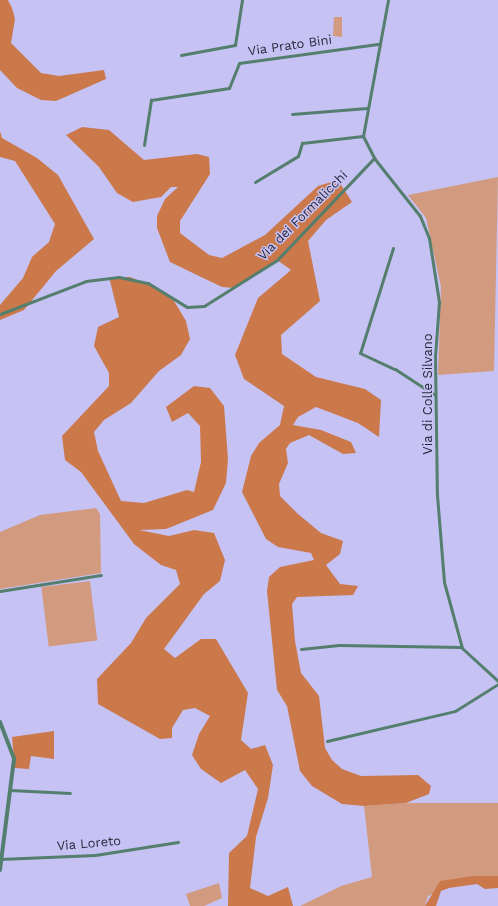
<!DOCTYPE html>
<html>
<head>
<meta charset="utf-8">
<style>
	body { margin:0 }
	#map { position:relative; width:498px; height:906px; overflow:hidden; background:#c6c2f4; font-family:"Work Sans",sans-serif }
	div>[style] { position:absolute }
	.green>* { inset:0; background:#d29b7f; transform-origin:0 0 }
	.forest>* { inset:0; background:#cb784b }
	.minor>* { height:3px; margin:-1.5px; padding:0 1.5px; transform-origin:1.5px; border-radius:1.5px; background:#547e6e }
	.tertiary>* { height:4px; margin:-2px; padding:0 2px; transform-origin:2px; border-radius:2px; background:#547e6e }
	span { translate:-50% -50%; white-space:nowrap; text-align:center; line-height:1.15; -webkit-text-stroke:3px #c6c2f4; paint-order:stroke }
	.street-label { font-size:13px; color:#2b293d }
</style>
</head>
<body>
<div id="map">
	<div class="green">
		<i style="clip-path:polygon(334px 17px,342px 17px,342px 37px,333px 36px)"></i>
		<i style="clip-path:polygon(498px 177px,494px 371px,438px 375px,441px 287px,426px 218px,408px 195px)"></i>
		<i style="clip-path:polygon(96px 508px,100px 514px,101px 573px,0 589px,0 532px,40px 515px)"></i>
		<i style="left:90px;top:581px;width:60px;height:49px;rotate:83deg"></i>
		<i style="clip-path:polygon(407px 803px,498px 803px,498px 876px,473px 876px,428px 896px,425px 906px,300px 906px,341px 886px,372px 877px,364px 806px)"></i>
		<i style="clip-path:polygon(219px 883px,222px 898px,204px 906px,190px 906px,186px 894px)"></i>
	</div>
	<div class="forest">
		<i style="clip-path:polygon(0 0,8px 0,12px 8px,15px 19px,11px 43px,41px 73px,59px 76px,104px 70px,106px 79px,56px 101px,41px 100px,17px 88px,0 70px)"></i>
		<i style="clip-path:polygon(82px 127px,109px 130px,144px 160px,197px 154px,209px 157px,210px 174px,180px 221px,180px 233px,209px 255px,222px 258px,265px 235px,318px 186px,338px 180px,352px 202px,326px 220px,308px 241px,320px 301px,281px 335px,282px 354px,316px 377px,365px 389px,381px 400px,379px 437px,358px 423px,316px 407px,298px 417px,293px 425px,321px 430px,351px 442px,356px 453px,343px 454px,309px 435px,290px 443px,286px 449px,288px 463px,279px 484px,280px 496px,298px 514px,321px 533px,343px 541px,340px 554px,326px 565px,340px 584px,358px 586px,353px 595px,297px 597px,292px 604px,295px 641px,301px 673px,319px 696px,325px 748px,332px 760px,342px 769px,361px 776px,418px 775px,431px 786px,429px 794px,406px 803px,364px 806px,342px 804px,312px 786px,300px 771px,287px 706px,277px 690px,267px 591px,269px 577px,280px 567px,314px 560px,311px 553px,278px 547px,266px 539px,242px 492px,251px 456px,259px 443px,280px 425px,284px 406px,244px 379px,235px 355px,258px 298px,291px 270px,277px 260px,235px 288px,222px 287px,170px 262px,157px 228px,157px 216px,165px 199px,178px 187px,171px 187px,161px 197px,133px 202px,117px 193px,99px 167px,66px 135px)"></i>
		<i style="clip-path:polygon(0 131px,2px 138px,37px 158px,58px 175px,94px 239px,56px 271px,24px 310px,0 320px,0 305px,23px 278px,32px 257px,49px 242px,55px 224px,15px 161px,0 157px)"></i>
		<i style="clip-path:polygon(109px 277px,130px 277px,157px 288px,174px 301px,186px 321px,190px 339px,181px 355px,159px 371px,131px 403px,104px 420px,94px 432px,98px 451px,121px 501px,144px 503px,187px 490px,194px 492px,201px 462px,200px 426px,188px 413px,172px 422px,166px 407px,194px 386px,210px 388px,224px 406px,228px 459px,226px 483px,213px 510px,166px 529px,139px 530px,169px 536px,194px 530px,214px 533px,225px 560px,220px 581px,204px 594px,164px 649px,175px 658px,201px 639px,216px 639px,248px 693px,241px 740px,251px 749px,265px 745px,273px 765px,268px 798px,256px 837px,250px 888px,268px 896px,288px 887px,293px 906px,228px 906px,229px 853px,247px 836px,258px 789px,245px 770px,221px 783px,201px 769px,192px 755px,199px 734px,210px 716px,195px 708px,183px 710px,172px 728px,172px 738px,160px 739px,98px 704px,97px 679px,131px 643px,146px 618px,180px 584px,176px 570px,161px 565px,134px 544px,81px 472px,65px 460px,62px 436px,109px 386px,109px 373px,94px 346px,98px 327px,119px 317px)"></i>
		<i style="clip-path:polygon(54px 731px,54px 759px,31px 756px,29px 769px,15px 768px,12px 737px)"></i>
		<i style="clip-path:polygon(473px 876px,498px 876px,498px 888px,485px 889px,477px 884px,449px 888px,441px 891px,436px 906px,425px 906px,440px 881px)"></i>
	</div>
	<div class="minor">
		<i style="left:388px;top:0;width:138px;rotate:100.4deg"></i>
		<i style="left:363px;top:136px;width:25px;rotate:63deg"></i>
		<i style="left:374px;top:158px;width:74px;rotate:51.6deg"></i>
		<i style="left:420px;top:216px;width:24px;rotate:68deg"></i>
		<i style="left:429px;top:238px;width:65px;rotate:81.1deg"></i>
		<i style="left:439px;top:302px;width:55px;rotate:94.2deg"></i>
		<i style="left:435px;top:357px;width:138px;rotate:89.2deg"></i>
		<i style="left:437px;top:495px;width:87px;rotate:85.4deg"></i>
		<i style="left:444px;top:582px;width:68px;rotate:74.7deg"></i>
		<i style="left:462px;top:648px;width:49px;rotate:42.5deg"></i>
		<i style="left:181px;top:55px;width:55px;rotate:-10.5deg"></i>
		<i style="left:235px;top:45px;width:46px;rotate:-81.2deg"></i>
		<i style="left:292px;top:114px;width:75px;rotate:-4.6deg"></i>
		<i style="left:144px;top:145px;width:46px;rotate:-81.2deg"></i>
		<i style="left:151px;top:100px;width:79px;rotate:-8.7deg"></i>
		<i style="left:229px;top:88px;width:27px;rotate:-68deg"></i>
		<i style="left:239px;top:63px;width:140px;rotate:-7.8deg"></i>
		<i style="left:255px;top:182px;width:50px;rotate:-31.2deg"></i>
		<i style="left:298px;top:156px;width:14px;rotate:-73deg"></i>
		<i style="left:302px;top:143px;width:61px;rotate:-6.5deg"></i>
		<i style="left:393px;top:248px;width:110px;rotate:107.4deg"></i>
		<i style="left:360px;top:353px;width:38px;rotate:25deg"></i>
		<i style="left:395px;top:369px;width:48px;rotate:33deg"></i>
		<i style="left:0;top:314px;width:92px;rotate:-21deg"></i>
		<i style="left:86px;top:281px;width:33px;rotate:-7deg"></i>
		<i style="left:119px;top:277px;width:30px;rotate:12deg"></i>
		<i style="left:148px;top:283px;width:46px;rotate:31.6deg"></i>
		<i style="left:187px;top:307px;width:17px;rotate:-3deg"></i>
		<i style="left:204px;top:306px;width:86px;rotate:-32.2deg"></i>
		<i style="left:277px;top:260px;width:141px;rotate:-46.4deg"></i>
		<i style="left:0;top:591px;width:102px;rotate:-9deg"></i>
		<i style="left:301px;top:649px;width:38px;rotate:-6deg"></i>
		<i style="left:339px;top:645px;width:122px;rotate:0.9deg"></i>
		<i style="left:327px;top:741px;width:131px;rotate:-13.2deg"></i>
		<i style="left:455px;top:711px;width:51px;rotate:-32.1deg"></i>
		<i style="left:10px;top:790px;width:60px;rotate:2.9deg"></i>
		<i style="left:0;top:859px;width:95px;rotate:-2.4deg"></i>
		<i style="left:95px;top:855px;width:84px;rotate:-8.9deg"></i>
	</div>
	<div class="tertiary">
		<i style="left:0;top:722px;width:40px;rotate:69deg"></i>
		<i style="left:14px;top:759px;width:112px;rotate:97.2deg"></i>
	</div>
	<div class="street-label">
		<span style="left:290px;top:46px;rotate:-8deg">Via Prato Bini</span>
		<span style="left:303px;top:216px;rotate:-45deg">Via dei Formalicchi</span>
		<span style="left:428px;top:394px;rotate:-90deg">Via di Colle Silvano</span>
		<span style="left:89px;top:844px;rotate:-5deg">Via Loreto</span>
	</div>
</div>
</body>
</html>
